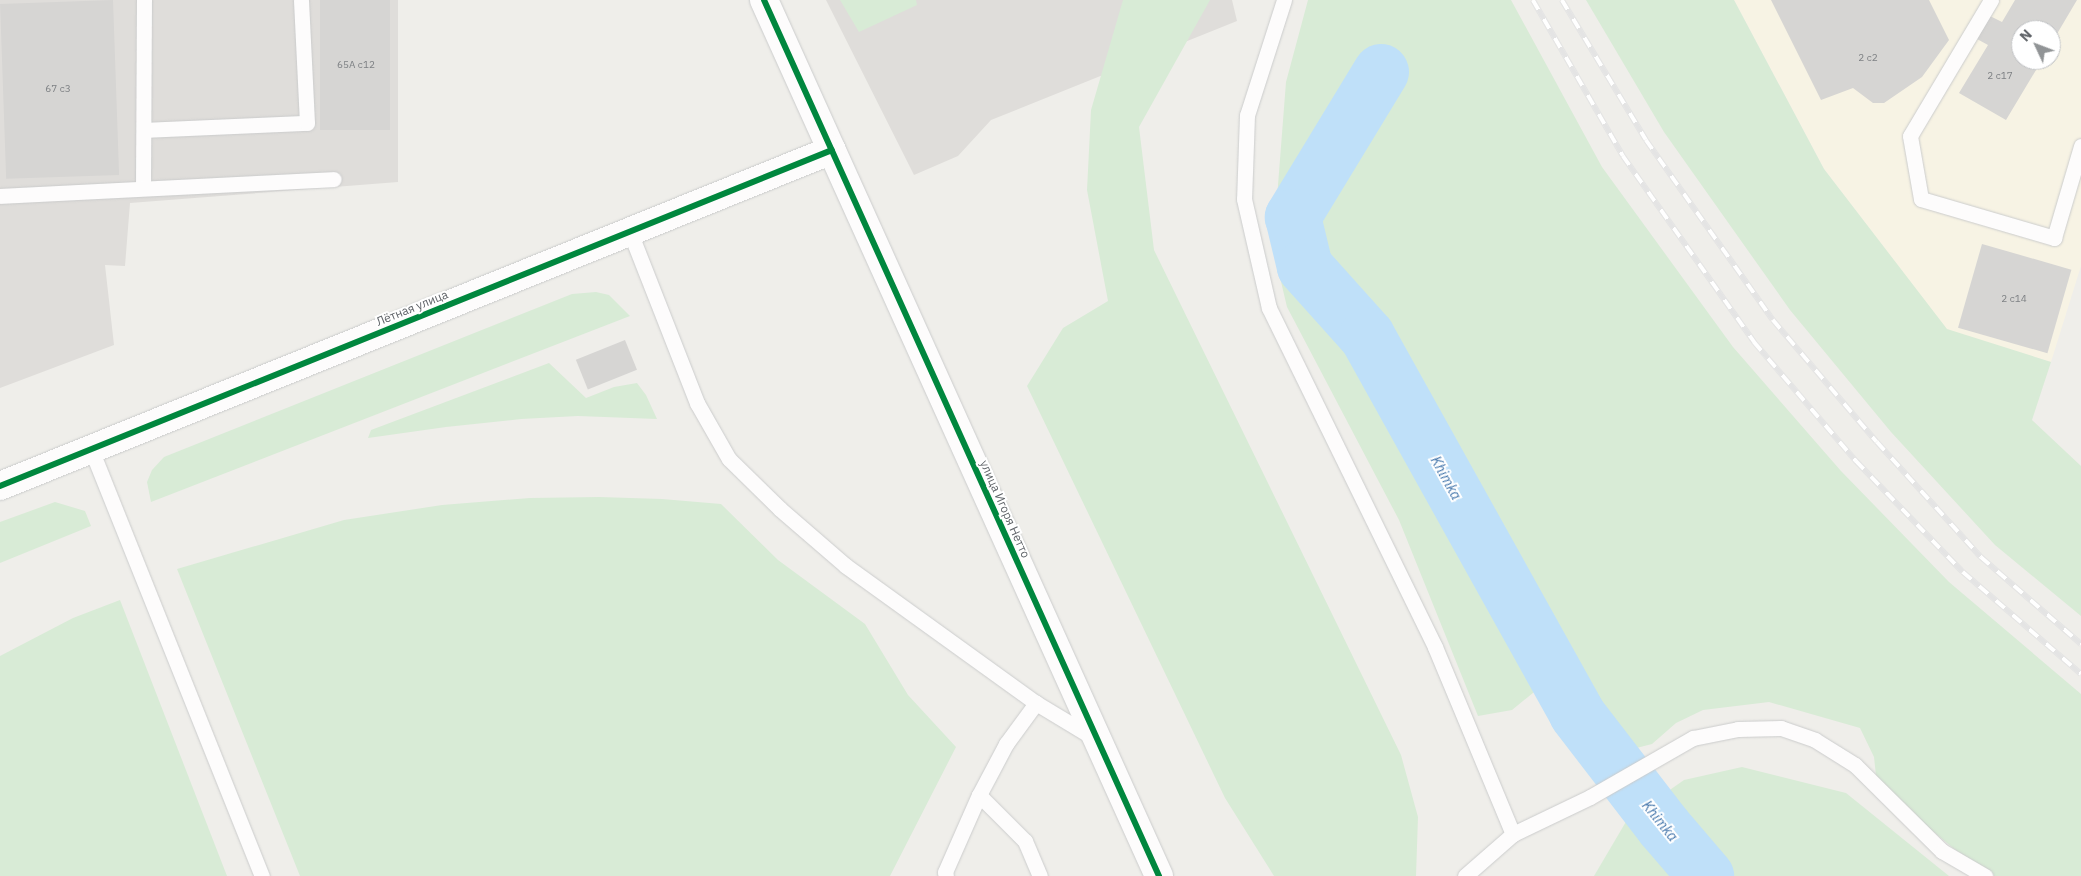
<!DOCTYPE html>
<html>
<head>
<meta charset="utf-8">
<style>
	body { margin:0 }
	#map { position:relative; width:2081px; height:876px; overflow:hidden; background:#efeeea; font-family:"IBM Plex Sans",sans-serif }
	div>[style] { position:absolute }
	.commercial>* { inset:0; background:#f7f3e4 }
	.industrial>* { inset:0; background:#dfddda }
	.green>* { inset:0; background:#d8ebd6 }
	.river>* { height:56px; margin:-28px; padding:0 28px; transform-origin:28px; border-radius:28px; background:#bfe0f9 }
	.building>* { inset:0; background:#d6d5d3; transform-origin:0 0 }
	.roads { filter:drop-shadow(0 0 1px #cbcccc) drop-shadow(0 0 1px #cbcccc) }
	.lane>* { height:15px; margin:-7.5px; padding:0 7.5px; transform-origin:7.5px; border-radius:7.5px; background:#fdfcfc }
	.street>* { height:28px; margin:-14px; padding:0 14px; transform-origin:14px; border-radius:14px; background:#fdfcfc }
	.rail>* { height:5.5px; margin-top:-2.75px; transform-origin:0; background:repeating-linear-gradient(90deg,#fff 0 11px,#e4e4e4 0 22px); box-sizing:border-box; border-block:1px solid #e4e4e4 }
	.cycleway>* { height:6px; margin:-3px; padding:0 3px; transform-origin:3px; border-radius:3px; background:#00873e }
	span { translate:-50% -50%; white-space:nowrap; text-align:center; line-height:1.15; -webkit-text-stroke:4px #fff; paint-order:stroke }
	.number-label { font-size:10px; color:#7e8184 }
	.number-label span { -webkit-text-stroke-width:0 }
	.street-label { font-size:12px; color:#5f6368 }
	.water-label { font-size:14px; color:#4174aa; font-style:italic }
	.north { position:absolute; left:2011px; top:20px; width:50px; height:50px; box-sizing:border-box; background:#fff; border:1px solid #bfc1c3; border-radius:50%; rotate:313deg; font-size:14px; font-weight:700; line-height:20px; text-align:center; color:#5f6368 }
	.north::after { content:''; display:block; margin:auto; width:18px; height:22px; background:#919496; clip-path:polygon(50% 0,100% 100%,50% 72%,0 100%) }
</style>
</head>
<body>
<div id="map">
	<div class="commercial">
		<i style="clip-path:polygon(evenodd,1734px 0,2081px 0,2081px 266px,2051px 362px,1947px 330px,1824px 169px,1734px 0,2021px 30px,2051px 30px,2051px 60px,2021px 60px,2021px 30px)"></i>
	</div>
	<div class="industrial">
		<i style="clip-path:polygon(0 0,398px 0,398px 182px,130px 203px,125px 266px,105px 265px,114px 345px,0 388px)"></i>
		<i style="clip-path:polygon(826px 0,1232px 0,1237px 21px,991px 120px,958px 156px,914px 175px)"></i>
	</div>
	<div class="green">
		<i style="clip-path:polygon(840px 0,916px 0,917px 5px,859px 32px)"></i>
		<i style="clip-path:polygon(1123px 0,1210px 0,1139px 127px,1154px 250px,1401px 755px,1418px 817px,1416px 876px,1274px 876px,1225px 798px,1027px 386px,1063px 328px,1108px 301px,1087px 190px,1091px 110px)"></i>
		<i style="clip-path:polygon(1308px 0,1511px 0,1602px 167px,1733px 347px,1841px 471px,1949px 582px,2081px 694px,2081px 876px,1993px 876px,1953px 848px,1877px 785px,1874px 757px,1860px 728px,1769px 702px,1703px 710px,1676px 723px,1652px 744px,1617px 753px,1583px 750px,1571px 739px,1568px 722px,1555px 691px,1539px 688px,1512px 710px,1478px 716px,1399px 520px,1287px 307px,1274px 252px,1278px 185px,1286px 82px)"></i>
		<i style="clip-path:polygon(1586px 0,1734px 0,1824px 169px,1947px 329px,2051px 362px,2032px 420px,2081px 466px,2081px 616px,1995px 545px,1891px 432px,1790px 310px,1664px 132px)"></i>
		<i style="clip-path:polygon(596px 292px,609px 295px,630px 316px,151px 502px,147px 482px,152px 470px,164px 457px,572px 294px)"></i>
		<i style="clip-path:polygon(549px 363px,586px 398px,614px 387px,637px 383px,646px 395px,657px 419px,578px 416px,521px 419px,446px 427px,368px 438px,371px 430px)"></i>
		<i style="clip-path:polygon(599px 497px,662px 499px,721px 504px,778px 560px,865px 624px,908px 695px,956px 747px,890px 876px,300px 876px,177px 569px,344px 520px,442px 505px,530px 498px)"></i>
		<i style="clip-path:polygon(55px 502px,85px 511px,91px 526px,0 563px,0 522px)"></i>
		<i style="clip-path:polygon(120px 600px,227px 876px,0 876px,0 656px,73px 618px)"></i>
		<i style="clip-path:polygon(1742px 767px,1846px 793px,1949px 876px,1594px 876px,1627px 820px,1684px 780px)"></i>
	</div>
	<div class="river">
		<i style="left:1381px;top:72px;width:170px;rotate:121.3deg"></i>
		<i style="left:1293px;top:217px;width:51px;rotate:76.5deg"></i>
		<i style="left:1305px;top:267px;width:93px;rotate:48.1deg"></i>
		<i style="left:1367px;top:336px;width:432px;rotate:60.9deg"></i>
		<i style="left:1577px;top:714px;width:143px;rotate:52.4deg"></i>
		<i style="left:1664px;top:827px;width:65px;rotate:49.4deg"></i>
	</div>
	<div class="building">
		<i style="left:113px;top:0;width:175px;height:113px;rotate:88deg"></i>
		<i style="left:320px;top:0;width:70px;height:130px"></i>
		<i style="clip-path:polygon(1771px 0,1929px 0,1949px 40px,1922px 77px,1884px 103px,1873px 103px,1853px 88px,1821px 100px)"></i>
		<i style="clip-path:polygon(2015px 0,2077px 0,2051px 44px,2051px 30px,2021px 30px,2021px 60px,2042px 60px,2006px 120px,1959px 93px,1988px 45px,1977px 39px,1990px 16px,2002px 22px)"></i>
		<i style="left:1982px;top:244px;width:93px;height:87px;rotate:16deg"></i>
		<i style="left:625px;top:340px;width:32px;height:53px;rotate:68deg"></i>
	</div>
	<div class="roads">
		<div class="lane">
			<i style="left:1284px;top:0;width:121px;rotate:107.8deg"></i>
			<i style="left:1247px;top:115px;width:84px;rotate:92deg"></i>
			<i style="left:1244px;top:199px;width:112px;rotate:77.1deg"></i>
			<i style="left:1269px;top:308px;width:377px;rotate:63.9deg"></i>
			<i style="left:1435px;top:647px;width:203px;rotate:67.4deg"></i>
			<i style="left:1991px;top:0;width:158px;rotate:120.8deg"></i>
			<i style="left:1910px;top:136px;width:64px;rotate:80.1deg"></i>
			<i style="left:1921px;top:199px;width:139px;rotate:16.3deg"></i>
			<i style="left:2054px;top:238px;width:96px;rotate:-73.6deg"></i>
			<i style="left:144px;top:130px;width:163px;rotate:-2.5deg"></i>
			<i style="left:307px;top:123px;width:123px;rotate:-92.8deg"></i>
			<i style="left:143px;top:188px;width:188px;rotate:-89.7deg"></i>
			<i style="left:0;top:196px;width:334px;rotate:-2.9deg"></i>
			<i style="left:630px;top:232px;width:184px;rotate:68.6deg"></i>
			<i style="left:697px;top:403px;width:64px;rotate:60.3deg"></i>
			<i style="left:729px;top:459px;width:71px;rotate:44.4deg"></i>
			<i style="left:780px;top:509px;width:87px;rotate:40.8deg"></i>
			<i style="left:846px;top:566px;width:234px;rotate:35.8deg"></i>
			<i style="left:1036px;top:703px;width:68px;rotate:31.1deg"></i>
			<i style="left:91px;top:449px;width:460px;rotate:68.2deg"></i>
			<i style="left:979px;top:795px;width:65px;rotate:45deg"></i>
			<i style="left:1025px;top:841px;width:38px;rotate:67deg"></i>
			<i style="left:946px;top:876px;width:4px;rotate:-104deg"></i>
			<i style="left:945px;top:872px;width:84px;rotate:-66.2deg"></i>
			<i style="left:979px;top:795px;width:58px;rotate:-62.1deg"></i>
			<i style="left:1006px;top:744px;width:51px;rotate:-53.8deg"></i>
			<i style="left:1465px;top:876px;width:64px;rotate:-41.2deg"></i>
			<i style="left:1513px;top:834px;width:85px;rotate:-25.7deg"></i>
			<i style="left:1590px;top:797px;width:119px;rotate:-29.8deg"></i>
			<i style="left:1693px;top:738px;width:46px;rotate:-11.3deg"></i>
			<i style="left:1738px;top:729px;width:43px;rotate:-1.3deg"></i>
			<i style="left:1781px;top:728px;width:36px;rotate:19deg"></i>
			<i style="left:1815px;top:740px;width:47px;rotate:32deg"></i>
			<i style="left:1855px;top:765px;width:122px;rotate:44.7deg"></i>
			<i style="left:1942px;top:851px;width:50px;rotate:30.2deg"></i>
		</div>
		<div class="street">
			<i style="left:764px;top:0;width:961px;rotate:65.73deg"></i>
			<i style="left:0;top:486px;width:897px;rotate:-21.99deg"></i>
		</div>
	</div>
	<div class="rail">
		<i style="left:1533px;top:0;width:180px;rotate:60deg"></i>
		<i style="left:1623px;top:156px;width:228px;rotate:54.8deg"></i>
		<i style="left:1754px;top:342px;width:157px;rotate:49.4deg"></i>
		<i style="left:1856px;top:461px;width:154px;rotate:46.1deg"></i>
		<i style="left:1963px;top:572px;width:156px;rotate:40.8deg"></i>
		<i style="left:1562px;top:0;width:163px;rotate:59deg"></i>
		<i style="left:1646px;top:140px;width:220px;rotate:54.8deg"></i>
		<i style="left:1773px;top:320px;width:160px;rotate:49.6deg"></i>
		<i style="left:1877px;top:442px;width:155px;rotate:47.9deg"></i>
		<i style="left:1981px;top:557px;width:133px;rotate:41deg"></i>
	</div>
	<div class="cycleway">
		<i style="left:764px;top:0;width:961px;rotate:65.73deg"></i>
		<i style="left:0;top:486px;width:897px;rotate:-21.99deg"></i>
	</div>
	<div class="number-label">
		<span style="left:1868px;top:58px">2 с2</span>
		<span style="left:356px;top:65px">65А с12</span>
		<span style="left:2000px;top:76px">2 с17</span>
		<span style="left:58px;top:89px">67 с3</span>
		<span style="left:2014px;top:299px">2 с14</span>
	</div>
	<div class="street-label">
		<span style="left:412px;top:308px;rotate:-22deg">Лётная улица</span>
		<span style="left:1005px;top:509px;rotate:66deg">улица Игоря Нетто</span>
	</div>
	<div class="water-label">
		<span style="left:1446px;top:478px;rotate:61deg">Khimka</span>
		<span style="left:1660px;top:821px;rotate:51deg">Khimka</span>
	</div>
	<div class="north">N</div>
</div>
</body>
</html>
